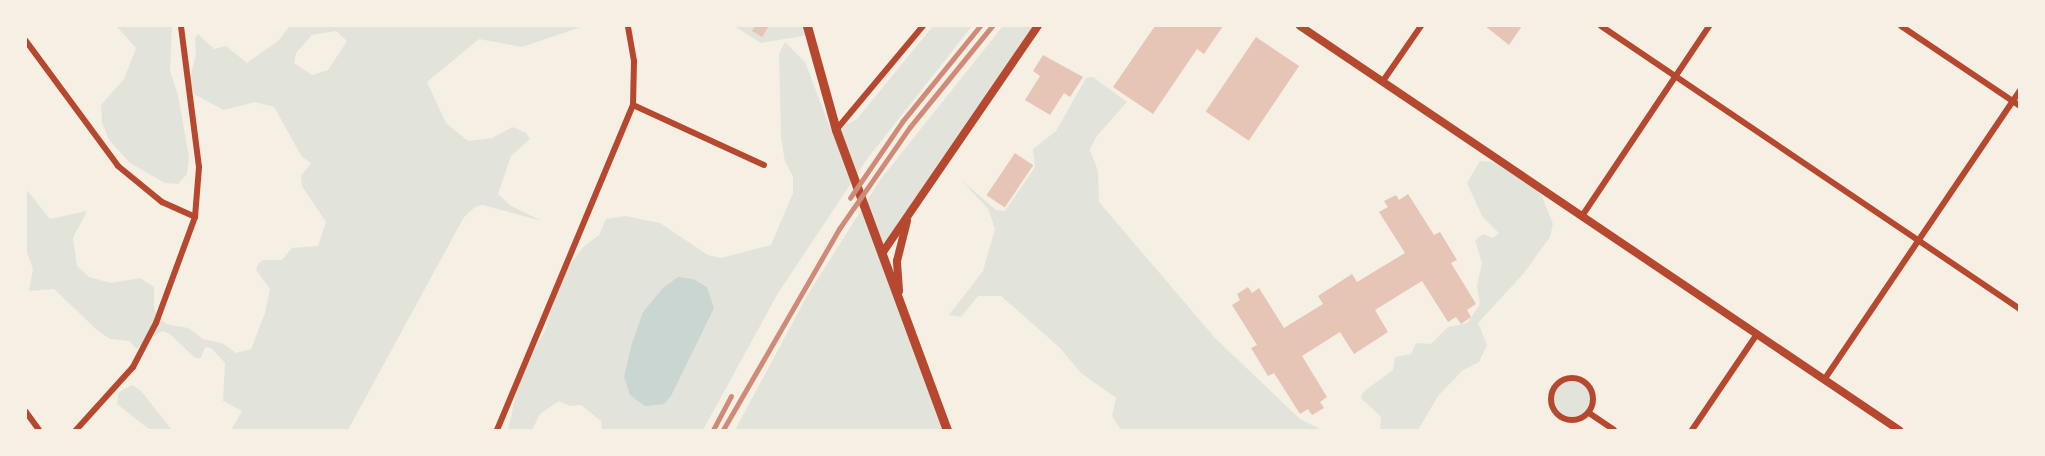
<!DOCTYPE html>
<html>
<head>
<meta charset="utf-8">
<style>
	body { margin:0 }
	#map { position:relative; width:2045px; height:456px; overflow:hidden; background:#f6efe4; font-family:Ubuntu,sans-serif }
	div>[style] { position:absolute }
	.green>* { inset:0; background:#e2e4dc }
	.round { border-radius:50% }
	.water>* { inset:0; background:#c9d6d2 }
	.building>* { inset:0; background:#e6c5b7; transform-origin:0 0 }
	.minor>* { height:6px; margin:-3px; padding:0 3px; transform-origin:3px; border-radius:3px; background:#b5482f }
	.minor>.ring { margin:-3px; padding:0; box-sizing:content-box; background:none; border:6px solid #b5482f; border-radius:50% }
	.tertiary>* { height:8px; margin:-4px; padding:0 4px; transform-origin:4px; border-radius:4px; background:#b5482f }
	.secondary>* { height:9px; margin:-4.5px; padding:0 4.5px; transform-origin:4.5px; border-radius:4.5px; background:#b5482f }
	.rail>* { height:4.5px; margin:-2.25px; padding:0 2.25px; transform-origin:2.25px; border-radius:2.25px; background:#cf8b77 }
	span { translate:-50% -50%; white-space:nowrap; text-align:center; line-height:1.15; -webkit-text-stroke:4.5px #f6efe4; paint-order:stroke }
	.frame { position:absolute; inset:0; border:27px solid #f6efe4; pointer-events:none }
</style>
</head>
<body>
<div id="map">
	<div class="green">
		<i style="clip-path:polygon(116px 26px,172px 26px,170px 71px,178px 95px,189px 157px,187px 174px,178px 184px,165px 183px,130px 163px,109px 140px,102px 123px,101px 105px,124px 79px,136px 48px)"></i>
		<i style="clip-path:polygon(evenodd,290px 26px,584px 26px,522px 47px,479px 39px,427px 82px,446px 123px,468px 141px,492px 138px,513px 127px,526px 133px,530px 139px,511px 156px,498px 194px,511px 206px,542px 221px,483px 205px,475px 207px,464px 217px,348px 430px,231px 430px,242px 411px,223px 401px,225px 363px,211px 348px,205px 347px,201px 358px,195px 358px,170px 334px,162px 331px,136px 349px,130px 341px,110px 339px,98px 331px,54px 289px,29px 291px,33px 269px,26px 250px,26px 189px,50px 219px,87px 211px,73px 238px,77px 266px,89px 277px,111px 283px,140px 278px,154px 287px,154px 310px,166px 324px,188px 328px,203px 339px,222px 343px,236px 353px,251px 349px,265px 313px,270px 289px,256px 270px,258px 264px,263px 260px,282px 260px,292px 248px,318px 246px,326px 222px,302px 186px,301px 176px,311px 163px,302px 157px,274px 107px,255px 102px,224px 110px,195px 95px,189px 82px,196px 54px,195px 38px,198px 34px,214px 49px,226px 46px,247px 63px,278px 41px,290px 26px,336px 31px,347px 41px,328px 70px,312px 75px,294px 63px,296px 53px,312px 35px,336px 31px)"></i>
		<i style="clip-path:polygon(734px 26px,807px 26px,809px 35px,761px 43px)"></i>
		<i style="clip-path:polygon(933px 26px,972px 26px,867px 159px,777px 295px,703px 430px,602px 430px,601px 421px,581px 405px,570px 406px,559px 401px,540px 414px,532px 430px,508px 430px,520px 376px,546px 329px,561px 277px,583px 247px,599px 235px,606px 219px,625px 216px,660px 223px,708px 255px,721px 258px,771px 245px,793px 193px,793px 176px,785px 162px,781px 137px,779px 54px,785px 42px,805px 62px,829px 125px,836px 130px,857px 119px)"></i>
		<i style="clip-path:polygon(1003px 26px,1038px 26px,883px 252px,947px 430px,735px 430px,807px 296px,880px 180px)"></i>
		<i style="clip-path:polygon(1093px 77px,1127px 102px,1096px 137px,1090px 150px,1098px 171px,1099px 202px,1215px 338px,1300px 419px,1322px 430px,1121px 430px,1112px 416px,1116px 398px,1081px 373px,1060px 348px,1001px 296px,978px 296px,961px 317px,949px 315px,983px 271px,995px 229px,988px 209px,961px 180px,996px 210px,1005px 211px,1035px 167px,1033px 149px,1056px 131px,1086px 78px)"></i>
		<i style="clip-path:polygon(1480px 161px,1492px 162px,1513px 173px,1541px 194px,1553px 224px,1550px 237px,1524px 273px,1478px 323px,1487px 345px,1479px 362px,1463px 370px,1438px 396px,1418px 430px,1380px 430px,1381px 417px,1361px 398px,1363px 392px,1393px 370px,1395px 357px,1411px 354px,1416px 343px,1431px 344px,1448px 327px,1467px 323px,1480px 304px,1477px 286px,1482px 263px,1475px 240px,1483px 234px,1493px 238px,1499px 233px,1482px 216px,1467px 183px)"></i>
		<i class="round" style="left:1551px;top:378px;width:42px;height:42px"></i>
		<i style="clip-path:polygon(132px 385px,141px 391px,172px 430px,150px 430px,117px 404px,118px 393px)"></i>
	</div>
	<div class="water">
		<i style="clip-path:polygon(678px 277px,693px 279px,707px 287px,714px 308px,671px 396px,664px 404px,645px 406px,630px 395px,624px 377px,632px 343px,643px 312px,663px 288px)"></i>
	</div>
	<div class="building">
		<i style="clip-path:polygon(755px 26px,769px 26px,762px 37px,752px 31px)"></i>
		<i style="clip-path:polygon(1155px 26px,1223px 26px,1204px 54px,1197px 49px,1153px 114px,1113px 87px)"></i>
		<i style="clip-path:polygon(1485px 26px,1522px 26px,1509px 45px)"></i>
		<i style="left:1256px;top:37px;width:52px;height:90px;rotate:34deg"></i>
		<i style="clip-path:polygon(1043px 55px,1083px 77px,1070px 97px,1064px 93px,1050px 115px,1025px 100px,1040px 76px,1033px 71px)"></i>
		<i style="left:1015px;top:153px;width:22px;height:51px;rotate:34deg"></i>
		<i style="clip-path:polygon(1408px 194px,1434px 235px,1440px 232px,1457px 260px,1451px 263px,1476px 304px,1467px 310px,1471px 317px,1461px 324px,1456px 317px,1448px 322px,1422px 281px,1375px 310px,1388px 332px,1354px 354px,1340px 332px,1302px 356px,1327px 397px,1320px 402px,1324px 408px,1312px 415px,1308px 409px,1300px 414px,1274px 373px,1268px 376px,1251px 348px,1257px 345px,1232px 305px,1240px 300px,1237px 294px,1248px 287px,1252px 293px,1259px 288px,1284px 328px,1323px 304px,1318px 296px,1352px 274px,1357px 282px,1405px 253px,1379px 212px,1388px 207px,1384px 201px,1396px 195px,1399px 200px)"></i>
	</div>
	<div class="minor">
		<i style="left:1601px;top:26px;width:506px;rotate:34.04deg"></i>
		<i style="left:1901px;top:26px;width:143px;rotate:33.9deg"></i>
		<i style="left:26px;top:41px;width:155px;rotate:53.6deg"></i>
		<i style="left:118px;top:166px;width:57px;rotate:39.3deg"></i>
		<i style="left:162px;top:202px;width:36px;rotate:24deg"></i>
		<i style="left:1383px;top:81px;width:67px;rotate:-55.4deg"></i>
		<i style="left:633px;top:105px;width:144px;rotate:24.6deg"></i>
		<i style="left:836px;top:130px;width:136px;rotate:-50.1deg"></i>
		<i style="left:1582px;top:216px;width:229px;rotate:-56.2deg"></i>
		<i class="ring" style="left:1551px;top:378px;width:36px;height:36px"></i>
		<i style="left:1824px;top:380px;width:349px;rotate:-55.9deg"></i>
		<i style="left:26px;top:412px;width:22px;rotate:54deg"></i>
		<i style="left:1589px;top:413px;width:30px;rotate:34deg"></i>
		<i style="left:76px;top:430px;width:85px;rotate:-47.9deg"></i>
		<i style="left:133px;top:367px;width:50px;rotate:-62.4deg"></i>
		<i style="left:156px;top:323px;width:113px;rotate:-69.8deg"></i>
		<i style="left:195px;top:217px;width:50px;rotate:-85.4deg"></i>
		<i style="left:199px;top:167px;width:142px;rotate:-97.3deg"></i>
		<i style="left:497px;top:430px;width:352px;rotate:-67.3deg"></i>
		<i style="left:633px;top:105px;width:44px;rotate:-88.7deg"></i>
		<i style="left:634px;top:61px;width:36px;rotate:-100deg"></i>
		<i style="left:1692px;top:430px;width:116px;rotate:-55.9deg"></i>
	</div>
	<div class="tertiary">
		<i style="left:1300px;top:26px;width:723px;rotate:34deg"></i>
		<i style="left:883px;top:252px;width:274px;rotate:-55.6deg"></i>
		<i style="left:899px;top:291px;width:30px;rotate:-94deg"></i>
		<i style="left:897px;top:261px;width:41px;rotate:-76deg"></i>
	</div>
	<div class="secondary">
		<i style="left:807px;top:26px;width:108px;rotate:74.4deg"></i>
		<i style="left:836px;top:130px;width:320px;rotate:69.7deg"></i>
	</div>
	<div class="rail">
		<i style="left:850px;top:198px;width:92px;rotate:-55.6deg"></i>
		<i style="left:902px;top:122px;width:124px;rotate:-50.9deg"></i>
		<i style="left:713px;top:430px;width:38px;rotate:-62deg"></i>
		<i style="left:723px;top:430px;width:232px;rotate:-60deg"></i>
		<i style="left:839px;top:229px;width:124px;rotate:-55.2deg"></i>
		<i style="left:910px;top:127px;width:130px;rotate:-50.9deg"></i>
	</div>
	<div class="frame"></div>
</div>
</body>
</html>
